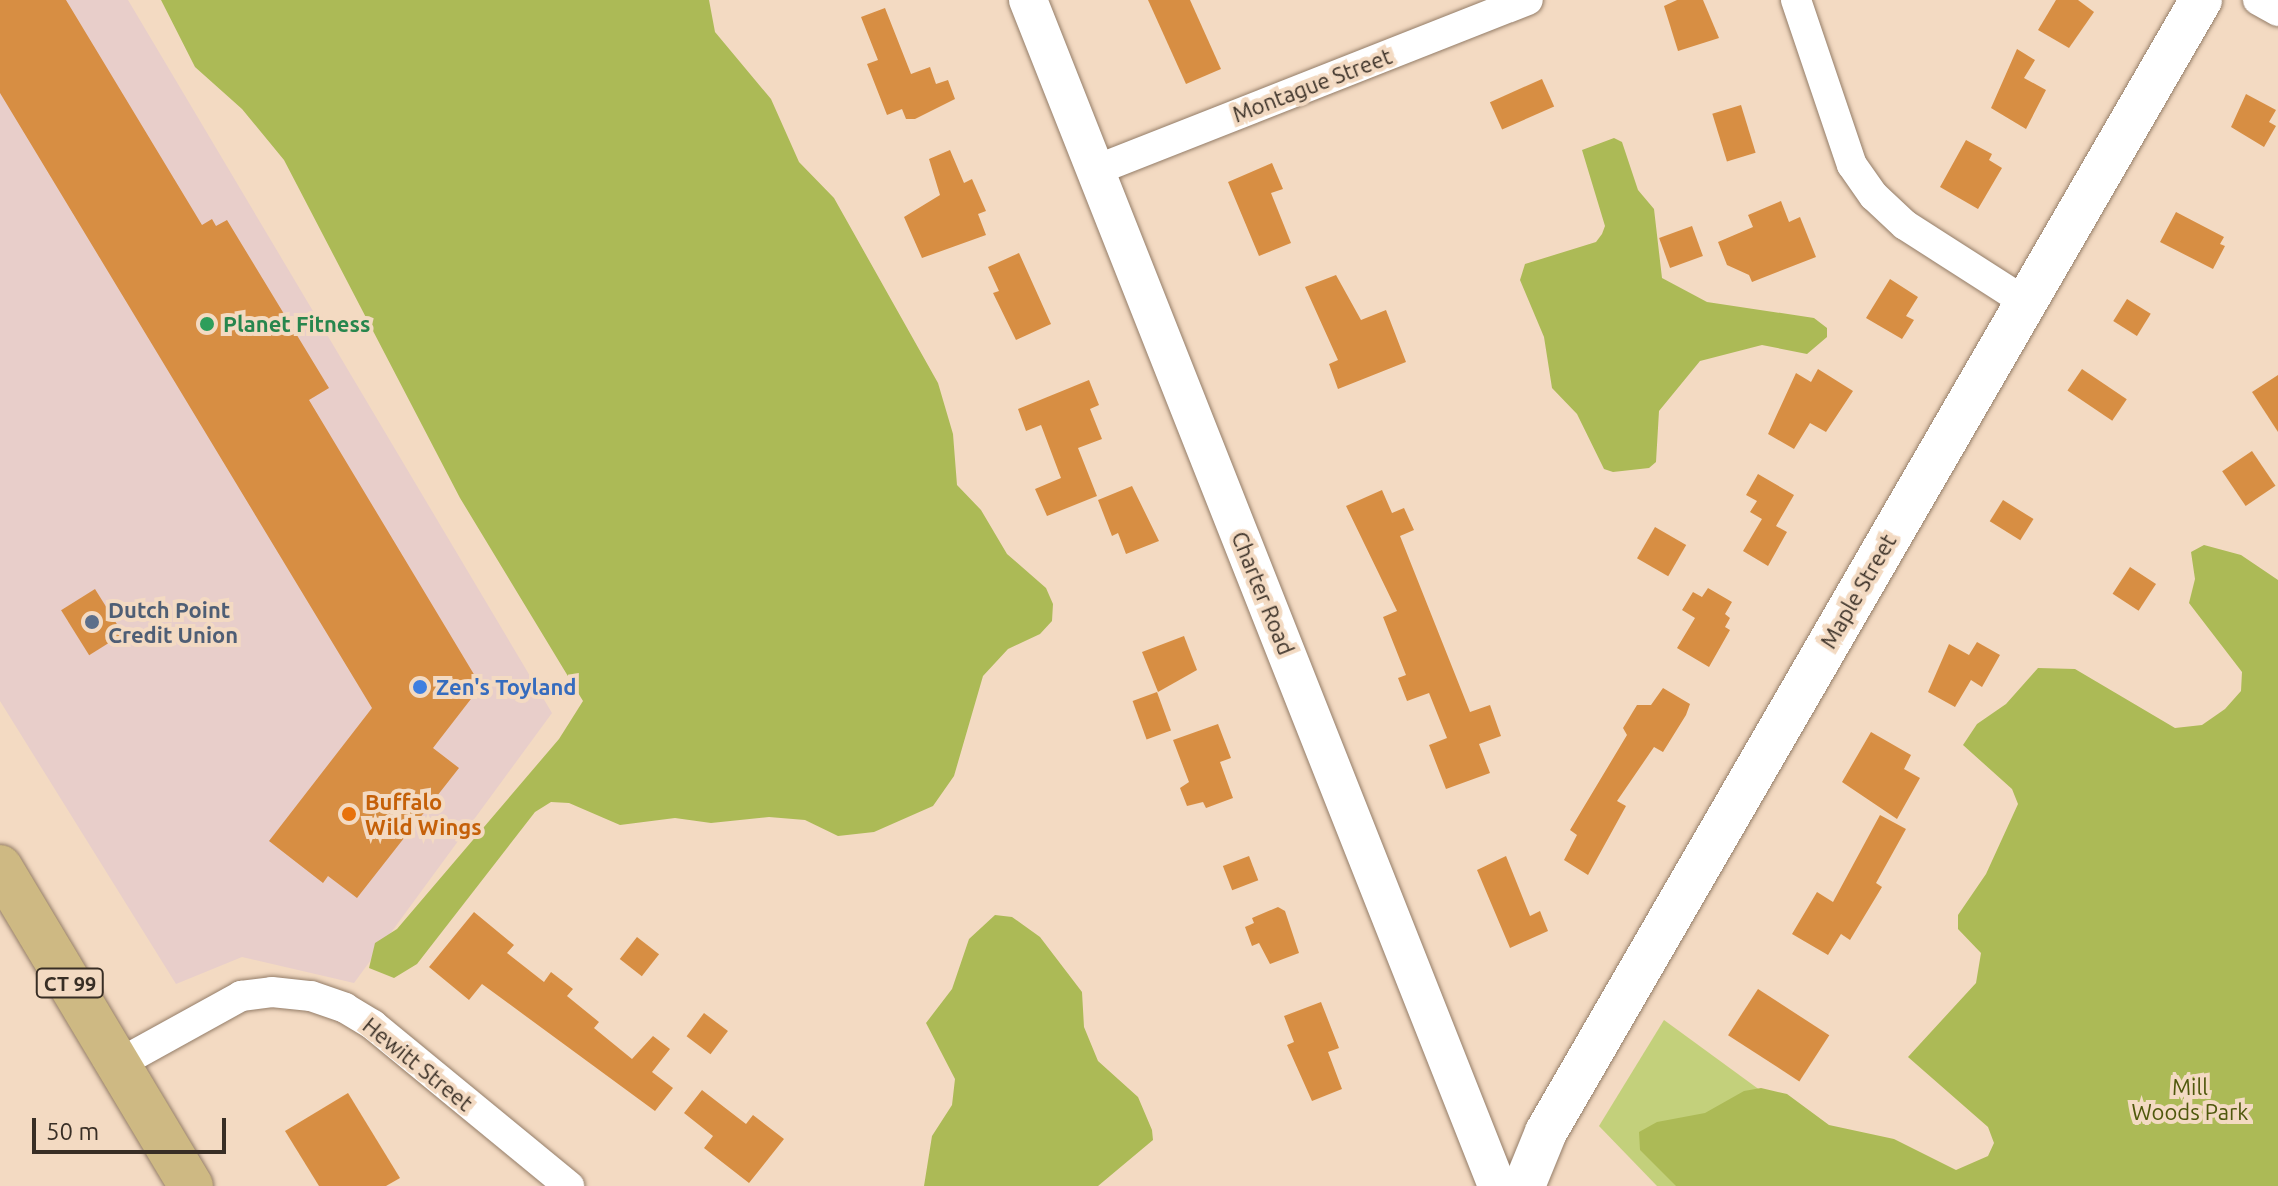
<!DOCTYPE html>
<html>
<head>
<meta charset="utf-8">
<style>
	body { margin:0 }
	#map { position:relative; width:2278px; height:1186px; overflow:hidden; background:#f3dac2; font-family:Ubuntu,sans-serif }
	div>[style] { position:absolute }
	.commercial>* { inset:0; background:#e8ceca }
	.green>* { inset:0; background:#c3d07b }
	.forest>* { inset:0; background:#acba56 }
	.building>* { inset:0; background:#d78e43; transform-origin:0 0 }
	.roads { filter:drop-shadow(0 0 2px #947d68) drop-shadow(0 0 2px #947d68) }
	.minor>* { height:30px; margin:-15px; padding:0 15px; transform-origin:15px; border-radius:15px; background:#fff }
	.tertiary>* { height:38px; margin:-19px; padding:0 19px; transform-origin:19px; border-radius:19px; background:#fff }
	.secondary>* { height:42px; margin:-21px; padding:0 21px; transform-origin:21px; border-radius:21px; background:#fff }
	.primary>* { height:44px; margin:-22px; padding:0 22px; transform-origin:22px; border-radius:22px; background:#ceb983 }
	.dots>* { width:22px; height:22px; translate:-50% -50%; box-sizing:border-box; border:4px solid #f3dac2; border-radius:50% }
	span { translate:-50% -50%; white-space:nowrap; text-align:center; line-height:1.15; -webkit-text-stroke:8px #f3dac2; paint-order:stroke }
	.shield-label span { padding:2px 6px; background:#f3dac2; border:2px solid; border-radius:6px; -webkit-text-stroke-width:0 }
	.shield-label { font-size:20px; color:#382e25; font-weight:700 }
	.street-label { font-size:22px; color:#382e25 }
	.leisure-label { font-size:22px; color:#27864d; font-weight:700 }
	.left { translate:0 -50%; text-align:left }
	.service-label { font-size:22px; color:#4e5e75; font-weight:700 }
	.shop-label { font-size:22px; color:#366cbe; font-weight:700 }
	.food-label { font-size:22px; color:#c56008; font-weight:700 }
	.park-label { font-size:22px; color:#4e570b }
	.scale { position:absolute; left:32px; top:1118px; width:194px; height:36px; box-sizing:border-box; border:4px solid #382e25; border-top:0; padding-left:10px; font-size:24px; line-height:28px; white-space:nowrap; color:#382e25; -webkit-text-stroke:6px #f3dac2; paint-order:stroke }
</style>
</head>
<body>
<div id="map">
	<div class="commercial">
		<i style="clip-path:polygon(0 0,128px 0,552px 713px,354px 983px,242px 957px,176px 984px,0 701px)"></i>
	</div>
	<div class="green">
		<i style="clip-path:polygon(1664px 1020px,1891px 1186px,1657px 1186px,1599px 1126px)"></i>
	</div>
	<div class="forest">
		<i style="clip-path:polygon(161px 0,709px 0,715px 32px,771px 99px,799px 162px,834px 198px,938px 383px,953px 434px,957px 485px,981px 510px,1007px 554px,1046px 588px,1053px 604px,1052px 621px,1040px 634px,1008px 649px,983px 676px,954px 776px,933px 806px,874px 832px,838px 836px,805px 820px,769px 817px,711px 823px,675px 818px,620px 825px,569px 803px,551px 802px,535px 812px,417px 964px,394px 978px,369px 968px,375px 943px,397px 929px,559px 739px,583px 701px,460px 498px,284px 160px,242px 109px,195px 67px)"></i>
		<i style="clip-path:polygon(1614px 138px,1622px 142px,1638px 190px,1654px 209px,1662px 278px,1707px 302px,1814px 318px,1827px 328px,1827px 337px,1807px 354px,1762px 345px,1700px 361px,1659px 411px,1656px 462px,1649px 468px,1613px 472px,1604px 469px,1577px 414px,1552px 388px,1544px 337px,1520px 280px,1525px 264px,1596px 242px,1602px 234px,1605px 226px,1582px 150px)"></i>
		<i style="clip-path:polygon(2204px 545px,2241px 555px,2278px 580px,2278px 1186px,1676px 1186px,1640px 1150px,1639px 1132px,1657px 1122px,1705px 1113px,1744px 1091px,1761px 1088px,1787px 1094px,1829px 1125px,1894px 1139px,1956px 1170px,1988px 1156px,1994px 1143px,1988px 1127px,1908px 1057px,1976px 983px,1981px 953px,1958px 929px,1958px 915px,1986px 874px,2018px 804px,2012px 789px,1963px 745px,1977px 724px,2006px 704px,2038px 668px,2075px 669px,2175px 728px,2202px 725px,2225px 709px,2241px 691px,2242px 672px,2189px 603px,2195px 579px,2191px 552px)"></i>
		<i style="clip-path:polygon(995px 915px,1012px 917px,1040px 937px,1082px 992px,1084px 1027px,1098px 1061px,1138px 1097px,1152px 1130px,1153px 1140px,1098px 1186px,924px 1186px,932px 1136px,952px 1105px,955px 1079px,926px 1023px,952px 989px,969px 939px)"></i>
	</div>
	<div class="building">
		<i style="clip-path:polygon(0 0,66px 0,202px 225px,212px 219px,216px 226px,227px 220px,329px 388px,309px 400px,481px 686px,433px 748px,459px 768px,357px 898px,328px 876px,323px 883px,269px 841px,372px 708px,0 93px)"></i>
		<i style="clip-path:polygon(1148px 0,1190px 0,1221px 69px,1186px 84px)"></i>
		<i style="clip-path:polygon(1677px 0,1703px 0,1719px 38px,1678px 51px,1664px 6px)"></i>
		<i style="clip-path:polygon(2056px 0,2078px 0,2094px 12px,2069px 48px,2038px 30px)"></i>
		<i style="clip-path:polygon(885px 8px,911px 74px,930px 67px,936px 84px,948px 80px,955px 99px,915px 119px,906px 119px,902px 109px,887px 115px,867px 64px,878px 60px,861px 17px)"></i>
		<i style="clip-path:polygon(2017px 49px,2035px 60px,2024px 78px,2046px 90px,2026px 129px,1991px 108px)"></i>
		<i style="left:1542px;top:79px;width:30px;height:57px;rotate:66deg"></i>
		<i style="clip-path:polygon(2246px 94px,2276px 110px,2269px 122px,2276px 126px,2264px 147px,2231px 127px)"></i>
		<i style="left:1741px;top:105px;width:50px;height:30px;rotate:73deg"></i>
		<i style="clip-path:polygon(1966px 140px,1992px 154px,1989px 160px,2002px 168px,1978px 209px,1940px 187px)"></i>
		<i style="clip-path:polygon(950px 150px,964px 183px,972px 179px,986px 211px,978px 214px,986px 235px,922px 258px,904px 217px,940px 195px,929px 159px)"></i>
		<i style="clip-path:polygon(1272px 163px,1283px 189px,1271px 193px,1291px 243px,1259px 256px,1228px 182px)"></i>
		<i style="clip-path:polygon(1781px 201px,1789px 222px,1800px 217px,1816px 257px,1752px 282px,1749px 275px,1727px 265px,1718px 242px,1753px 227px,1748px 215px)"></i>
		<i style="clip-path:polygon(2176px 212px,2224px 237px,2220px 244px,2225px 246px,2213px 269px,2160px 242px)"></i>
		<i style="left:1692px;top:226px;width:32px;height:35px;rotate:70deg"></i>
		<i style="clip-path:polygon(1019px 253px,1051px 324px,1016px 340px,993px 293px,999px 291px,988px 267px)"></i>
		<i style="clip-path:polygon(1336px 275px,1361px 320px,1386px 310px,1406px 362px,1338px 389px,1329px 364px,1338px 360px,1305px 287px)"></i>
		<i style="clip-path:polygon(1890px 279px,1918px 297px,1906px 316px,1914px 320px,1902px 339px,1866px 318px)"></i>
		<i style="left:2127px;top:299px;width:28px;height:26px;rotate:32deg"></i>
		<i style="clip-path:polygon(1818px 369px,1853px 391px,1826px 432px,1810px 423px,1794px 449px,1768px 434px,1796px 373px,1811px 382px)"></i>
		<i style="left:2082px;top:369px;width:54px;height:26px;rotate:34deg"></i>
		<i style="clip-path:polygon(2278px 375px,2278px 432px,2252px 392px)"></i>
		<i style="clip-path:polygon(1089px 380px,1099px 405px,1090px 409px,1102px 439px,1078px 448px,1097px 496px,1047px 516px,1035px 489px,1061px 478px,1041px 425px,1026px 431px,1018px 409px)"></i>
		<i style="left:2252px;top:451px;width:42px;height:36px;rotate:56deg"></i>
		<i style="clip-path:polygon(1758px 474px,1794px 495px,1776px 526px,1787px 532px,1768px 566px,1743px 551px,1762px 519px,1750px 512px,1757px 501px,1746px 495px)"></i>
		<i style="clip-path:polygon(1132px 486px,1159px 541px,1126px 554px,1118px 533px,1112px 536px,1098px 500px)"></i>
		<i style="clip-path:polygon(1382px 490px,1392px 513px,1404px 508px,1414px 530px,1400px 536px,1470px 712px,1490px 705px,1501px 736px,1479px 744px,1490px 773px,1446px 789px,1429px 745px,1447px 738px,1429px 693px,1407px 701px,1398px 678px,1406px 675px,1383px 617px,1397px 611px,1346px 506px)"></i>
		<i style="left:2003px;top:500px;width:36px;height:25px;rotate:32deg"></i>
		<i style="left:1655px;top:527px;width:36px;height:36px;rotate:30deg"></i>
		<i style="left:2130px;top:567px;width:31px;height:32px;rotate:33deg"></i>
		<i style="clip-path:polygon(1708px 588px,1732px 602px,1725px 614px,1730px 618px,1725px 627px,1730px 630px,1709px 667px,1677px 648px,1695px 618px,1682px 610px,1693px 592px,1702px 597px)"></i>
		<i style="left:95px;top:589px;width:53px;height:40px;rotate:58deg"></i>
		<i style="clip-path:polygon(1184px 636px,1197px 670px,1158px 692px,1142px 652px)"></i>
		<i style="clip-path:polygon(1977px 642px,2000px 655px,1982px 687px,1971px 680px,1955px 707px,1928px 692px,1949px 644px,1969px 655px)"></i>
		<i style="clip-path:polygon(1663px 688px,1690px 704px,1686px 715px,1663px 752px,1654px 747px,1617px 801px,1626px 806px,1588px 875px,1564px 860px,1577px 835px,1570px 830px,1627px 735px,1623px 728px,1637px 705px,1651px 705px)"></i>
		<i style="left:1157px;top:692px;width:41px;height:26px;rotate:70deg"></i>
		<i style="clip-path:polygon(1218px 724px,1231px 758px,1220px 762px,1233px 798px,1206px 808px,1203px 802px,1187px 806px,1180px 788px,1189px 782px,1173px 740px)"></i>
		<i style="clip-path:polygon(1871px 732px,1911px 755px,1904px 769px,1920px 778px,1897px 819px,1842px 782px)"></i>
		<i style="clip-path:polygon(1880px 815px,1906px 829px,1876px 883px,1882px 887px,1850px 940px,1841px 934px,1828px 955px,1792px 934px,1817px 892px,1833px 902px)"></i>
		<i style="left:1249px;top:856px;width:26px;height:28px;rotate:69deg"></i>
		<i style="clip-path:polygon(1506px 856px,1530px 916px,1540px 911px,1548px 931px,1510px 948px,1477px 870px)"></i>
		<i style="clip-path:polygon(1278px 907px,1285px 911px,1299px 953px,1270px 964px,1259px 943px,1252px 946px,1245px 927px,1254px 923px,1252px 918px)"></i>
		<i style="clip-path:polygon(474px 912px,514px 945px,507px 953px,544px 982px,551px 972px,573px 989px,567px 996px,599px 1022px,594px 1028px,632px 1059px,653px 1036px,670px 1049px,652px 1072px,673px 1088px,655px 1111px,482px 984px,469px 1000px,429px 967px)"></i>
		<i style="left:637px;top:937px;width:28px;height:28px;rotate:38deg"></i>
		<i style="left:1758px;top:989px;width:85px;height:55px;rotate:33deg"></i>
		<i style="clip-path:polygon(1321px 1002px,1339px 1048px,1328px 1052px,1342px 1089px,1312px 1101px,1287px 1045px,1294px 1042px,1284px 1016px)"></i>
		<i style="left:704px;top:1013px;width:30px;height:29px;rotate:37deg"></i>
		<i style="clip-path:polygon(702px 1090px,746px 1124px,753px 1115px,784px 1139px,749px 1183px,704px 1148px,713px 1136px,684px 1113px)"></i>
		<i style="clip-path:polygon(348px 1093px,400px 1178px,386px 1186px,319px 1186px,285px 1131px)"></i>
	</div>
	<div class="roads">
		<div class="minor">
			<i style="left:1796px;top:0;width:174px;rotate:71.3deg"></i>
			<i style="left:1852px;top:165px;width:38px;rotate:55deg"></i>
			<i style="left:1874px;top:196px;width:42px;rotate:43.1deg"></i>
			<i style="left:1905px;top:225px;width:141px;rotate:32.6deg"></i>
			<i style="left:2258px;top:0;width:23px;rotate:29deg"></i>
			<i style="left:1096px;top:170px;width:464px;rotate:-21.5deg"></i>
			<i style="left:118px;top:1064px;width:141px;rotate:-28.9deg"></i>
			<i style="left:241px;top:996px;width:31px;rotate:-7deg"></i>
			<i style="left:272px;top:992px;width:39px;rotate:6deg"></i>
			<i style="left:311px;top:996px;width:36px;rotate:19deg"></i>
			<i style="left:345px;top:1008px;width:33px;rotate:31deg"></i>
			<i style="left:373px;top:1025px;width:254px;rotate:39.4deg"></i>
		</div>
		<div class="tertiary">
			<i style="left:1028px;top:0;width:1275px;rotate:68.42deg"></i>
		</div>
		<div class="secondary">
			<i style="left:1524px;top:1186px;width:58px;rotate:-67.8deg"></i>
			<i style="left:1546px;top:1132px;width:1308px;rotate:-59.95deg"></i>
		</div>
		<div class="primary">
			<i style="left:0;top:867px;width:372px;rotate:59.1deg"></i>
		</div>
	</div>
	<div class="dots">
		<i style="left:207px;top:324px;background:#2e9e5b"></i>
		<i style="left:92px;top:622px;background:#5c6f8a"></i>
		<i style="left:420px;top:687px;background:#3f7fe0"></i>
		<i style="left:349px;top:814px;background:#e8710a"></i>
	</div>
	<div class="shield-label">
		<span style="left:70px;top:983px">CT 99</span>
	</div>
	<div class="street-label">
		<span style="left:1312px;top:85px;rotate:-21deg">Montague Street</span>
		<span style="left:1858px;top:591px;rotate:-60deg">Maple Street</span>
		<span style="left:1263px;top:593px;rotate:68deg">Charter Road</span>
		<span style="left:418px;top:1064px;rotate:39deg">Hewitt Street</span>
	</div>
	<div class="leisure-label">
		<span class="left" style="left:223px;top:324px">Planet Fitness</span>
	</div>
	<div class="service-label">
		<span class="left" style="left:108px;top:622px">Dutch Point<br>Credit Union</span>
	</div>
	<div class="shop-label">
		<span class="left" style="left:436px;top:687px">Zen's Toyland</span>
	</div>
	<div class="food-label">
		<span class="left" style="left:365px;top:814px">Buffalo<br>Wild Wings</span>
	</div>
	<div class="park-label">
		<span style="left:2190px;top:1099px">Mill<br>Woods Park</span>
	</div>
	<div class="scale">50 m</div>
</div>
</body>
</html>
